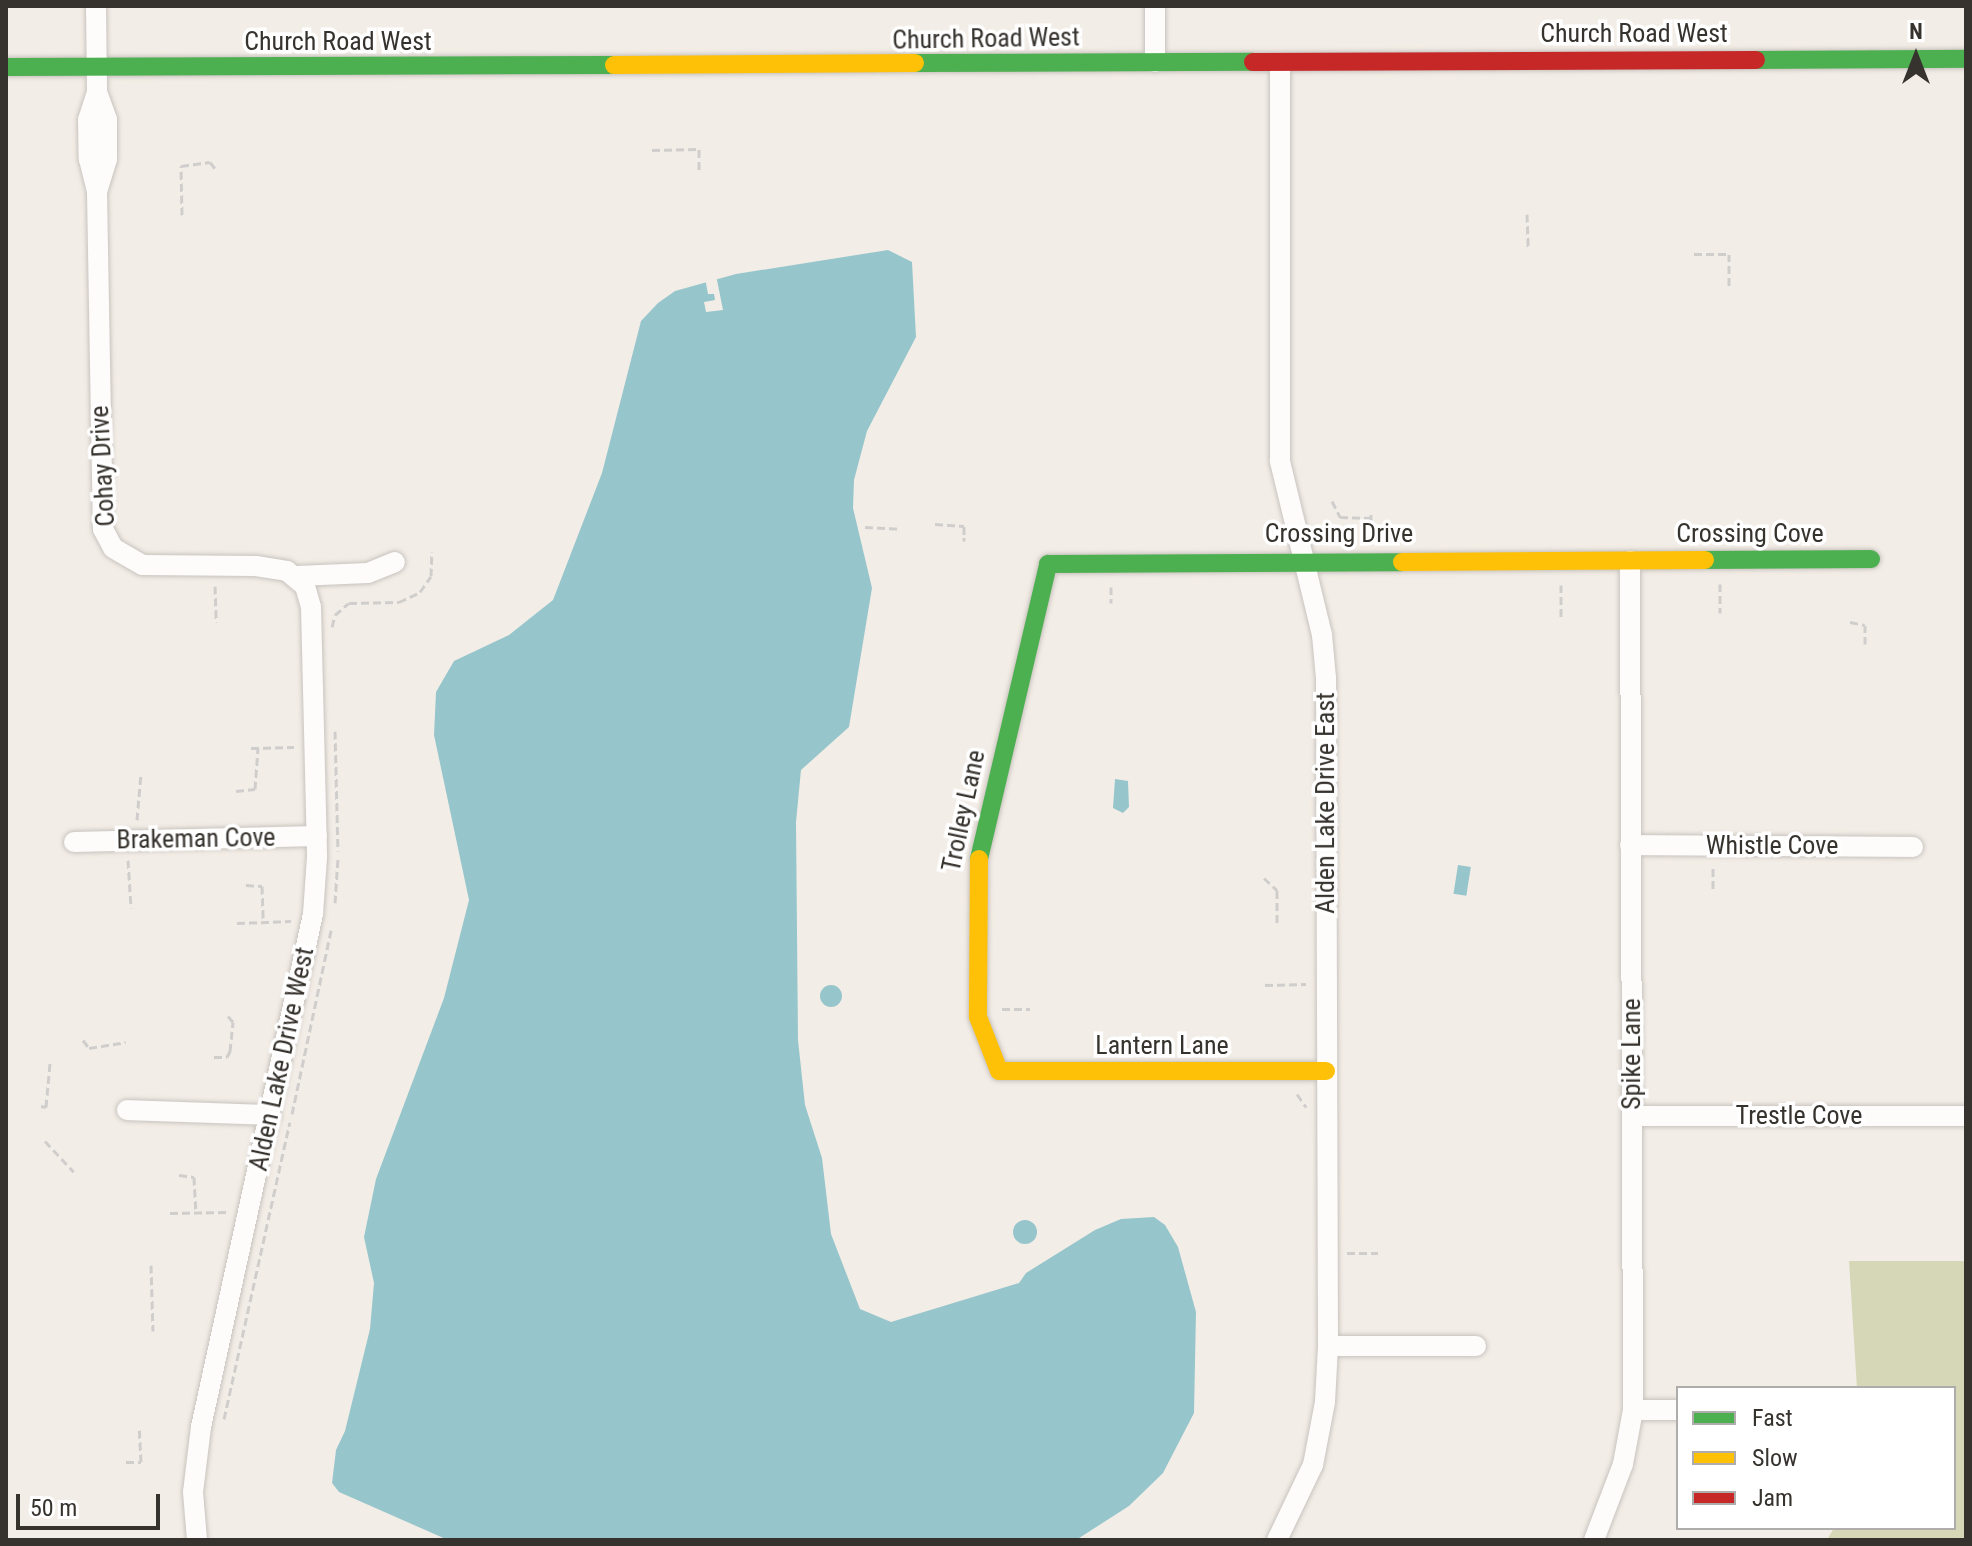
<!DOCTYPE html>
<html>
<head>
<meta charset="utf-8">
<style>
	body { margin:0 }
	#map { position:relative; width:1972px; height:1546px; overflow:hidden; background:#f3ede7; font-family:"Roboto Condensed",sans-serif }
	div>[style] { position:absolute }
	.forest>* { inset:0; background:#d5d7b7 }
	.water>* { inset:0; background:#96c6cb; transform-origin:0 0 }
	.round { border-radius:50% }
	.pier>* { inset:0; background:#f3ede7 }
	.path>* { height:3px; margin-top:-1.5px; transform-origin:0; background:repeating-linear-gradient(90deg,#d0cecc 0 8px,transparent 0 12px) }
	.roads { filter:drop-shadow(0 0 2px #c8c3be) drop-shadow(0 0 2px #c8c3be) }
	.street>* { height:20px; margin:-10px; padding:0 10px; transform-origin:10px; border-radius:10px; background:#fdfcfb }
	.fast>* { height:18px; margin:-9px; padding:0 9px; transform-origin:9px; border-radius:9px; background:#4caf50 }
	.slow>* { height:18px; margin:-9px; padding:0 9px; transform-origin:9px; border-radius:9px; background:#ffc107 }
	.jam>* { height:18px; margin:-9px; padding:0 9px; transform-origin:9px; border-radius:9px; background:#c62828 }
	span { translate:-50% -50%; white-space:nowrap; text-align:center; line-height:1.15; -webkit-text-stroke:7px #fff; paint-order:stroke }
	.street-label { font-size:26px; color:#36322d }
	.frame { position:absolute; inset:0; border:8px solid #36322d; pointer-events:none }
	.legend { position:absolute; left:1676px; top:1386px; width:280px; height:144px; box-sizing:border-box; background:#fff; border:2px solid #afadab; margin:0; padding:10px 14px; list-style:none; font-size:24px; color:#36322d }
	.legend li { display:flex; align-items:center; gap:16px; height:40px }
	.legend b { width:40px; border:2px solid #afadab }
	.north { position:absolute; left:1876px; top:16px; width:80px; height:80px; -webkit-text-stroke:6px #fff; paint-order:stroke; rotate:0deg; font-size:22px; font-weight:700; line-height:32px; text-align:center; color:#36322d }
	.north::after { content:''; display:block; margin:auto; width:28px; height:36px; background:#36322d; clip-path:polygon(50% 0,100% 100%,50% 72%,0 100%) }
	.scale { position:absolute; left:16px; top:1494px; width:144px; height:36px; box-sizing:border-box; border:4px solid #36322d; border-top:0; padding-left:10px; font-size:24px; line-height:28px; white-space:nowrap; color:#36322d; -webkit-text-stroke:6px #fff; paint-order:stroke }
</style>
</head>
<body>
<div id="map">
	<div class="forest">
		<i style="clip-path:polygon(1849px 1261px,1966px 1261px,1966px 1540px,1827px 1540px,1834px 1528px,1954px 1528px,1954px 1388px,1857px 1388px)"></i>
	</div>
	<div class="water">
		<i style="clip-path:polygon(888px 250px,912px 262px,916px 337px,867px 431px,854px 480px,853px 508px,872px 588px,849px 727px,801px 770px,796px 822px,798px 1040px,805px 1105px,822px 1158px,831px 1234px,860px 1309px,891px 1322px,1019px 1283px,1026px 1273px,1095px 1230px,1121px 1219px,1154px 1217px,1165px 1225px,1178px 1247px,1196px 1312px,1194px 1413px,1163px 1473px,1129px 1506px,1076px 1540px,448px 1540px,339px 1492px,332px 1483px,336px 1450px,345px 1431px,370px 1329px,374px 1283px,364px 1237px,376px 1179px,444px 998px,469px 900px,434px 735px,436px 692px,454px 661px,509px 635px,553px 600px,602px 473px,641px 321px,658px 303px,675px 291px,736px 274px)"></i>
		<i style="clip-path:polygon(1115px 779px,1128px 781px,1129px 807px,1123px 813px,1113px 808px)"></i>
		<i style="left:1458px;top:865px;width:13px;height:29px;rotate:9deg"></i>
		<i class="round" style="left:820px;top:985px;width:22px;height:22px"></i>
		<i class="round" style="left:1013px;top:1220px;width:24px;height:24px"></i>
	</div>
	<div class="pier">
		<i style="clip-path:polygon(716px 275px,723px 310px,706px 312px,704px 302px,715px 300px,714px 294px,708px 294px,705px 278px)"></i>
	</div>
	<div class="path">
		<i style="left:652px;top:150px;width:47px;rotate:-1.2deg"></i>
		<i style="left:699px;top:149px;width:23px;rotate:90deg"></i>
		<i style="left:1527px;top:214px;width:33px;rotate:88deg"></i>
		<i style="left:182px;top:215px;width:49px;rotate:-91.2deg"></i>
		<i style="left:181px;top:166px;width:29px;rotate:-8deg"></i>
		<i style="left:210px;top:162px;width:11px;rotate:52deg"></i>
		<i style="left:1694px;top:254px;width:35px"></i>
		<i style="left:1729px;top:254px;width:35px;rotate:90deg"></i>
		<i style="left:1332px;top:501px;width:18px;rotate:63deg"></i>
		<i style="left:1340px;top:517px;width:31px;rotate:2deg"></i>
		<i style="left:1371px;top:514px;width:24px;rotate:90deg"></i>
		<i style="left:935px;top:524px;width:29px;rotate:4deg"></i>
		<i style="left:964px;top:526px;width:15px;rotate:90deg"></i>
		<i style="left:865px;top:527px;width:35px;rotate:3deg"></i>
		<i style="left:1720px;top:584px;width:29px;rotate:90deg"></i>
		<i style="left:1561px;top:585px;width:32px;rotate:90deg"></i>
		<i style="left:215px;top:586px;width:36px;rotate:88deg"></i>
		<i style="left:1111px;top:587px;width:16px;rotate:90deg"></i>
		<i style="left:1850px;top:622px;width:15px;rotate:11deg"></i>
		<i style="left:1865px;top:625px;width:19px;rotate:90deg"></i>
		<i style="left:332px;top:627px;width:12px;rotate:-76deg"></i>
		<i style="left:335px;top:615px;width:18px;rotate:-41deg"></i>
		<i style="left:349px;top:603px;width:50px;rotate:-1.1deg"></i>
		<i style="left:399px;top:602px;width:23px;rotate:-25deg"></i>
		<i style="left:420px;top:592px;width:19px;rotate:-55deg"></i>
		<i style="left:431px;top:576px;width:24px;rotate:-88deg"></i>
		<i style="left:335px;top:731px;width:120px;rotate:88.6deg"></i>
		<i style="left:251px;top:748px;width:43px;rotate:-1.3deg"></i>
		<i style="left:236px;top:791px;width:19px;rotate:-6deg"></i>
		<i style="left:255px;top:789px;width:41px;rotate:-85.8deg"></i>
		<i style="left:137px;top:820px;width:47px;rotate:-85.1deg"></i>
		<i style="left:128px;top:860px;width:48px;rotate:86.4deg"></i>
		<i style="left:1264px;top:878px;width:18px;rotate:43deg"></i>
		<i style="left:1277px;top:890px;width:34px;rotate:90deg"></i>
		<i style="left:246px;top:885px;width:16px;rotate:4deg"></i>
		<i style="left:262px;top:886px;width:36px;rotate:88deg"></i>
		<i style="left:1713px;top:889px;width:23px;rotate:-90deg"></i>
		<i style="left:335px;top:903px;width:45px;rotate:-86.2deg"></i>
		<i style="left:237px;top:923px;width:54px;rotate:-2.1deg"></i>
		<i style="left:1265px;top:985px;width:41px;rotate:-1.4deg"></i>
		<i style="left:1002px;top:1009px;width:28px"></i>
		<i style="left:83px;top:1040px;width:10px;rotate:53deg"></i>
		<i style="left:89px;top:1048px;width:37px;rotate:-9deg"></i>
		<i style="left:214px;top:1057px;width:13px"></i>
		<i style="left:227px;top:1057px;width:7px;rotate:-63deg"></i>
		<i style="left:230px;top:1051px;width:29px;rotate:-84deg"></i>
		<i style="left:233px;top:1022px;width:8px;rotate:-130deg"></i>
		<i style="left:1297px;top:1094px;width:16px;rotate:55deg"></i>
		<i style="left:41px;top:1106px;width:5px;rotate:11deg"></i>
		<i style="left:46px;top:1107px;width:44px;rotate:-84.8deg"></i>
		<i style="left:292px;top:1114px;width:188px;rotate:-78deg"></i>
		<i style="left:45px;top:1141px;width:42px;rotate:46.9deg"></i>
		<i style="left:179px;top:1175px;width:15px;rotate:8deg"></i>
		<i style="left:194px;top:1177px;width:35px;rotate:87deg"></i>
		<i style="left:170px;top:1213px;width:59px;rotate:-1deg"></i>
		<i style="left:1347px;top:1253px;width:31px"></i>
		<i style="left:151px;top:1265px;width:66px;rotate:88.3deg"></i>
		<i style="left:224px;top:1419px;width:304px;rotate:-77.5deg"></i>
		<i style="left:126px;top:1462px;width:15px"></i>
		<i style="left:141px;top:1462px;width:34px;rotate:-93deg"></i>
	</div>
	<div class="roads">
		<div class="street">
			<i style="left:96px;top:6px;width:86px;rotate:89.3deg"></i>
			<i style="left:97px;top:92px;width:29px;rotate:70deg"></i>
			<i style="left:107px;top:119px;width:40px;rotate:90deg"></i>
			<i style="left:107px;top:159px;width:34px;rotate:107deg"></i>
			<i style="left:1155px;top:62px;width:56px;rotate:-90deg"></i>
			<i style="left:97px;top:92px;width:29px;rotate:108deg"></i>
			<i style="left:88px;top:120px;width:39px;rotate:89deg"></i>
			<i style="left:89px;top:159px;width:34px;rotate:76deg"></i>
			<i style="left:97px;top:192px;width:337px;rotate:89deg"></i>
			<i style="left:103px;top:529px;width:21px;rotate:62deg"></i>
			<i style="left:113px;top:548px;width:34px;rotate:30deg"></i>
			<i style="left:143px;top:565px;width:113px;rotate:0.5deg"></i>
			<i style="left:256px;top:566px;width:31px;rotate:9deg"></i>
			<i style="left:287px;top:571px;width:23px;rotate:40deg"></i>
			<i style="left:305px;top:586px;width:22px;rotate:74deg"></i>
			<i style="left:311px;top:607px;width:250px;rotate:88.6deg"></i>
			<i style="left:317px;top:857px;width:57px;rotate:94deg"></i>
			<i style="left:313px;top:914px;width:525px;rotate:102.32deg"></i>
			<i style="left:201px;top:1427px;width:65px;rotate:97deg"></i>
			<i style="left:193px;top:1492px;width:48px;rotate:85.2deg"></i>
			<i style="left:297px;top:576px;width:71px;rotate:-2.4deg"></i>
			<i style="left:368px;top:573px;width:29px;rotate:-22deg"></i>
			<i style="left:74px;top:842px;width:243px;rotate:-1.4deg"></i>
			<i style="left:1630px;top:845px;width:283px;rotate:0.4deg"></i>
			<i style="left:127px;top:1110px;width:144px;rotate:2deg"></i>
			<i style="left:1632px;top:1116px;width:334px"></i>
			<i style="left:1328px;top:1346px;width:148px"></i>
			<i style="left:1633px;top:1410px;width:45px"></i>
			<i style="left:1277px;top:1540px;width:83px;rotate:-64.4deg"></i>
			<i style="left:1313px;top:1465px;width:64px;rotate:-79.2deg"></i>
			<i style="left:1325px;top:1402px;width:56px;rotate:-86.9deg"></i>
			<i style="left:1328px;top:1346px;width:668px;rotate:-90.17deg"></i>
			<i style="left:1326px;top:678px;width:43px;rotate:-95.3deg"></i>
			<i style="left:1322px;top:635px;width:179px;rotate:-103.6deg"></i>
			<i style="left:1280px;top:461px;width:398px;rotate:-90deg"></i>
			<i style="left:1594px;top:1540px;width:81px;rotate:-69.1deg"></i>
			<i style="left:1623px;top:1464px;width:55px;rotate:-79.5deg"></i>
			<i style="left:1633px;top:1410px;width:849px;rotate:-90.2deg"></i>
		</div>
		<div class="fast">
			<i style="left:1756px;top:60px;width:210px;rotate:-0.3deg"></i>
			<i style="left:915px;top:63px;width:338px;rotate:-0.2deg"></i>
			<i style="left:6px;top:67px;width:608px;rotate:-0.19deg"></i>
			<i style="left:1705px;top:560px;width:166px;rotate:-0.3deg"></i>
			<i style="left:979px;top:859px;width:303px;rotate:-76.8deg"></i>
			<i style="left:1048px;top:564px;width:354px;rotate:-0.3deg"></i>
		</div>
		<div class="slow">
			<i style="left:614px;top:65px;width:301px;rotate:-0.4deg"></i>
			<i style="left:1402px;top:562px;width:303px;rotate:-0.4deg"></i>
			<i style="left:979px;top:859px;width:158px;rotate:90.4deg"></i>
			<i style="left:978px;top:1017px;width:58px;rotate:68.7deg"></i>
			<i style="left:999px;top:1071px;width:327px"></i>
		</div>
		<div class="jam">
			<i style="left:1253px;top:62px;width:503px;rotate:-0.23deg"></i>
		</div>
	</div>
	<div class="street-label">
		<span style="left:1634px;top:34px">Church Road West</span>
		<span style="left:986px;top:39px;rotate:-1deg">Church Road West</span>
		<span style="left:338px;top:42px">Church Road West</span>
		<span style="left:103px;top:466px;rotate:-93deg">Cohay Drive</span>
		<span style="left:1339px;top:534px">Crossing Drive</span>
		<span style="left:1750px;top:534px">Crossing Cove</span>
		<span style="left:1326px;top:803px;rotate:-90deg">Alden Lake Drive East</span>
		<span style="left:964px;top:811px;rotate:-78deg">Trolley Lane</span>
		<span style="left:196px;top:839px;rotate:-1deg">Brakeman Cove</span>
		<span style="left:1772px;top:846px">Whistle Cove</span>
		<span style="left:1162px;top:1046px">Lantern Lane</span>
		<span style="left:1632px;top:1054px;rotate:-90deg">Spike Lane</span>
		<span style="left:282px;top:1059px;rotate:-78deg">Alden Lake Drive West</span>
		<span style="left:1799px;top:1116px">Trestle Cove</span>
	</div>
	<div class="frame"></div>
	<ul class="legend">
	<li><b style="height:10px;background:#4caf50"></b>Fast</li>
	<li><b style="height:10px;background:#ffc107"></b>Slow</li>
	<li><b style="height:10px;background:#c62828"></b>Jam</li>
	</ul>
	<div class="north">N</div>
	<div class="scale">50 m</div>
</div>
</body>
</html>
